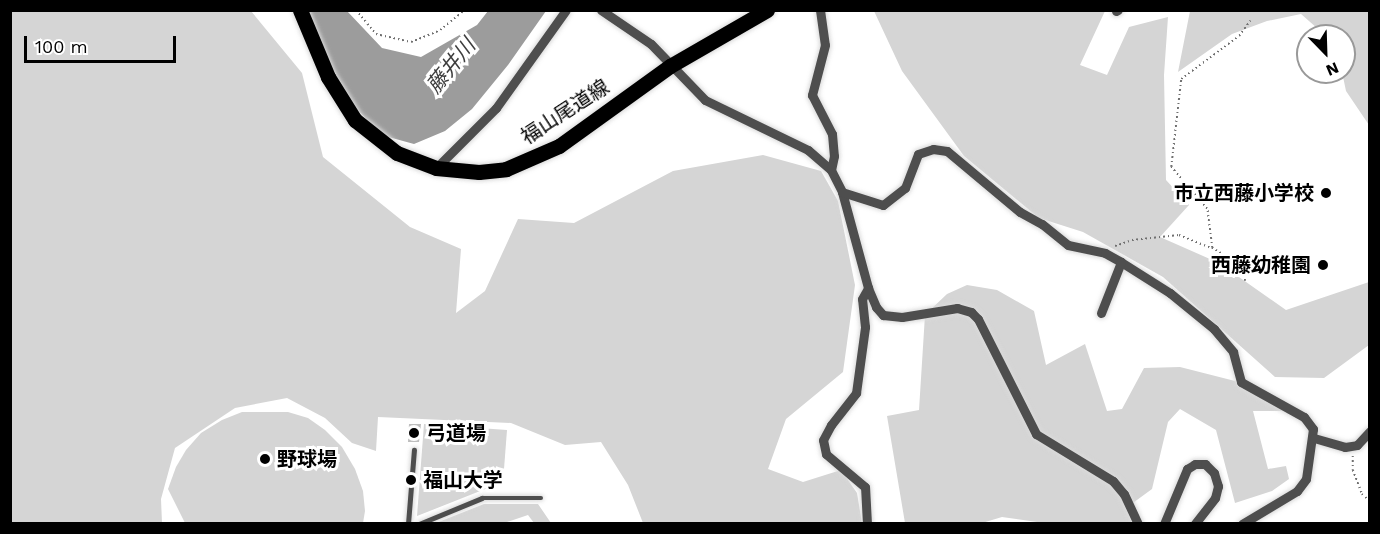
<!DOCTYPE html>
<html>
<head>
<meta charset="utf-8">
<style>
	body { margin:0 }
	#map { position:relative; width:1380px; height:534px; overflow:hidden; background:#fff; font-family:"Work Sans","Noto Sans JP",sans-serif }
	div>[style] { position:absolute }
	.green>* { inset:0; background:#d5d5d5 }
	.water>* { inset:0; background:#9c9c9c }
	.building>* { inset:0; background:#bebebe }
	.path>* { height:1.5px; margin-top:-0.75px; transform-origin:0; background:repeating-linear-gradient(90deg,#707070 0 1.5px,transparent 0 4.5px) }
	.roads { filter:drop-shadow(0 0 2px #dbdbdb) drop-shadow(0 0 2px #dbdbdb) }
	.service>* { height:4.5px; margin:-2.25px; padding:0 2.25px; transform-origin:2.25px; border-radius:2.25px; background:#4e4e4e }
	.minor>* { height:9px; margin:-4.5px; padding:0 4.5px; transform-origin:4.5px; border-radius:4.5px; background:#4e4e4e }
	.primary>* { height:15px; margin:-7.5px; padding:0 7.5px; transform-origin:7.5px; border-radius:7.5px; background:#000 }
	.dots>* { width:16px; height:16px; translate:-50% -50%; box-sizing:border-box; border:3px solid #fff; border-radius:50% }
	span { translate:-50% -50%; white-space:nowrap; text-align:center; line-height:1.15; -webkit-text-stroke:6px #fff; paint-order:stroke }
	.street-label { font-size:20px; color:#000 }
	.poi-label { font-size:20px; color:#000; font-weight:700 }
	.right { translate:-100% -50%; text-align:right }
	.left { translate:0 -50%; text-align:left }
	.water-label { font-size:21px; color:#3d3d3d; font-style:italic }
	.frame { position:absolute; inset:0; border:12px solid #000; pointer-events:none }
	.north { position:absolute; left:1296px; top:24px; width:60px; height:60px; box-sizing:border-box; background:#fff; border:2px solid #999; border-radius:50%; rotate:157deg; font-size:16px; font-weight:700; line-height:24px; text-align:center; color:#000 }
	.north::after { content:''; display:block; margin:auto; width:21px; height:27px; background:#000; clip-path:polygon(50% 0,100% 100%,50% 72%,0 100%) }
	.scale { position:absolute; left:24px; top:36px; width:152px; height:27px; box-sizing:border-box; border:3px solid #000; border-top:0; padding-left:8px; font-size:18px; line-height:21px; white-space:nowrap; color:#000; -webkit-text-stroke:4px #fff; paint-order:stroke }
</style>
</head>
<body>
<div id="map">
	<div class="green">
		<i style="clip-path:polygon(10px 11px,251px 11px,302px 73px,323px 157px,410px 227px,461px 249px,456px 313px,485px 291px,518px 219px,574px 223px,673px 171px,763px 155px,821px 171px,838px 201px,855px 285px,843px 372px,786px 419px,768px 469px,803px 482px,841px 470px,857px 493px,862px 523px,643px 523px,628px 485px,601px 442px,565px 445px,511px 423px,378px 417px,376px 451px,352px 443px,325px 418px,287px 398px,235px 408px,175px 448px,161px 499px,162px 523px,11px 523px)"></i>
		<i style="clip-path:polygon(874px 11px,1105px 11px,1080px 65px,1107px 75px,1129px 27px,1168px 17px,1164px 75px,1166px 180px,1189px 205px,1160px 237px,1219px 263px,1286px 310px,1369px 282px,1369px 345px,1324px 378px,1275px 377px,1163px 277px,1083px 232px,1039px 218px,964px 156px,902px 71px)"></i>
		<i style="clip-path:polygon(1190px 11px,1369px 11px,1369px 125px,1346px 91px,1342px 72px,1344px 72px,1344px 36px,1326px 36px,1301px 14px,1267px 21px,1232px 34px,1178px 72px)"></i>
		<i style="clip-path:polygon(967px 285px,997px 290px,1034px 311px,1046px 365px,1085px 344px,1107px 411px,1122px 409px,1144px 368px,1180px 367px,1235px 381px,1286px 411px,1253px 411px,1268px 469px,1286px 466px,1289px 479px,1272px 491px,1235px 503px,1216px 430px,1180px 409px,1168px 422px,1152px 489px,1126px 508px,1132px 523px,1044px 523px,1002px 517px,982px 523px,905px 523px,887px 416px,919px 410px,925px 315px,947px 294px)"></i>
		<i style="clip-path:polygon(242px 412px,288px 412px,308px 418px,325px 430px,342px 447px,355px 469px,363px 491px,365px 511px,363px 523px,185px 523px,168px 489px,176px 467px,186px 450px,201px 433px,222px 420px)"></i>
		<i style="clip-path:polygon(424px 424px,507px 430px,503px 482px,417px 516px)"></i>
		<i style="clip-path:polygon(484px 504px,538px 504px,551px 523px,534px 523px,528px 515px,504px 523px,436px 523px)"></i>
	</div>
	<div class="water">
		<i style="clip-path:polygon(308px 11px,347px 11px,382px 48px,421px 57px,477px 25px,488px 11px,546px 11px,508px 65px,472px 109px,445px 131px,414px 144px,381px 135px,354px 106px,329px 65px)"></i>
	</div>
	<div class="building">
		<i style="clip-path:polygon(409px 424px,421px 424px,419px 442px,408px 442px)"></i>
	</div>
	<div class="path">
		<i style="left:356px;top:10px;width:31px;rotate:50deg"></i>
		<i style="left:376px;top:34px;width:36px;rotate:13deg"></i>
		<i style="left:411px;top:42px;width:31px;rotate:-22deg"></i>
		<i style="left:440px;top:30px;width:32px;rotate:-39deg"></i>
		<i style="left:1115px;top:246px;width:18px;rotate:-19deg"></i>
		<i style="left:1132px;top:240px;width:47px;rotate:-6.1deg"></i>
		<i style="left:1179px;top:235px;width:35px;rotate:22deg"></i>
		<i style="left:1245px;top:281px;width:17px;rotate:-107deg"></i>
		<i style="left:1240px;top:265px;width:33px;rotate:-149deg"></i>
		<i style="left:1212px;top:248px;width:39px;rotate:-97deg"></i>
		<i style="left:1207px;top:209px;width:55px;rotate:-130.6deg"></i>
		<i style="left:1171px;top:167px;width:89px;rotate:-83.5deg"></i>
		<i style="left:1181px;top:79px;width:72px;rotate:-36.6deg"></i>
		<i style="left:1239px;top:36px;width:19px;rotate:-54deg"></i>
		<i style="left:1353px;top:456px;width:14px;rotate:90deg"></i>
		<i style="left:1353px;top:470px;width:26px;rotate:69deg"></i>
		<i style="left:1362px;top:494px;width:11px;rotate:41deg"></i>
	</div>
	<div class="roads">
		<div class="service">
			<i style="left:408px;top:524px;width:74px;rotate:-85.4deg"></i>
			<i style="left:419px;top:524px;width:68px;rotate:-22.4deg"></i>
			<i style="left:482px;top:498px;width:59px"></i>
		</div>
		<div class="minor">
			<i style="left:601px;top:10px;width:60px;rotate:34.2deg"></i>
			<i style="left:651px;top:44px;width:78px;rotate:46deg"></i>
			<i style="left:705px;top:100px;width:114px;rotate:25.9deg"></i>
			<i style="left:808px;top:150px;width:30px;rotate:41deg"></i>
			<i style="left:831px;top:170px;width:25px;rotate:63deg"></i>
			<i style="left:842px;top:192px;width:99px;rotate:74.8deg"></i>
			<i style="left:868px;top:288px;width:21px;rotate:67deg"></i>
			<i style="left:876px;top:307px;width:11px;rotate:49deg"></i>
			<i style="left:883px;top:315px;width:19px;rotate:6deg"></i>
			<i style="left:902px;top:317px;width:56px;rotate:-9.3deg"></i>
			<i style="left:957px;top:308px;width:15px;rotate:16deg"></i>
			<i style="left:971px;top:312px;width:10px;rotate:45deg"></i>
			<i style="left:978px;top:319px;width:129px;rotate:63.2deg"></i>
			<i style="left:1036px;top:434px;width:90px;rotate:31.4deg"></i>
			<i style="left:1113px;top:481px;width:17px;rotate:50deg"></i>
			<i style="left:1124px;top:494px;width:33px;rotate:65deg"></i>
			<i style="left:820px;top:10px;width:35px;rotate:82deg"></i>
			<i style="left:825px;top:45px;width:52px;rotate:104.6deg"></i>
			<i style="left:812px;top:95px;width:44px;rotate:62.9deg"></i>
			<i style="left:832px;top:134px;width:22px;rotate:85deg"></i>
			<i style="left:834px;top:156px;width:14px;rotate:102deg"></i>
			<i style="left:1116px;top:11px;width:2px;rotate:-27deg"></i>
			<i style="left:436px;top:168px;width:85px;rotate:-45deg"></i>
			<i style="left:496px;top:108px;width:120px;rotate:-54.5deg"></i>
			<i style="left:842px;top:192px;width:43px;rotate:17.6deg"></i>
			<i style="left:883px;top:205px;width:28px;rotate:-38deg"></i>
			<i style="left:905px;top:188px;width:36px;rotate:-69deg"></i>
			<i style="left:918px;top:154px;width:16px;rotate:-18deg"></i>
			<i style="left:933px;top:149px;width:14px;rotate:8deg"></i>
			<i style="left:947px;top:151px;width:95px;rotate:39.9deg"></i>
			<i style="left:1020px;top:212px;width:25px;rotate:29deg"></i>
			<i style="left:1042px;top:224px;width:33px;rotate:39deg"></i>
			<i style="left:1068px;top:245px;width:38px;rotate:12deg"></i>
			<i style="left:1105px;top:253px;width:18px;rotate:29deg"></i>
			<i style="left:1121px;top:262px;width:58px;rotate:32.3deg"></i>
			<i style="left:1170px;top:293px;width:57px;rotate:39.3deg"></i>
			<i style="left:1214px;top:329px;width:30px;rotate:50deg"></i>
			<i style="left:1233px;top:352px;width:31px;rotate:75deg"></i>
			<i style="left:1241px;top:382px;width:72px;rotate:29.1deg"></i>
			<i style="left:1304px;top:417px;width:15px;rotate:53deg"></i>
			<i style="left:1313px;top:429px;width:50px;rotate:98deg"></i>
			<i style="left:1306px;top:479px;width:15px;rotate:127deg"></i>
			<i style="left:1297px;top:491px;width:64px;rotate:149deg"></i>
			<i style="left:1101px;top:313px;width:55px;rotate:-68.6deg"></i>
			<i style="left:1314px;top:438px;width:32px;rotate:16deg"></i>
			<i style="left:1345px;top:447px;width:12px;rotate:-9deg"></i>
			<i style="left:1357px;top:445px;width:19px;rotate:-47deg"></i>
			<i style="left:867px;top:524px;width:37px;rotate:-93deg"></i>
			<i style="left:865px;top:487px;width:51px;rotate:-139.8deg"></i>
			<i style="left:826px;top:454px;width:14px;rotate:-102deg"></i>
			<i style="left:823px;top:440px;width:17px;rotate:-62deg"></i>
			<i style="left:831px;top:425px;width:41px;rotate:-52deg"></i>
			<i style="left:856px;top:393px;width:67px;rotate:-82.2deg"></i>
			<i style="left:865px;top:327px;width:28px;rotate:-96deg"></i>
			<i style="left:862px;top:299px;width:13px;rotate:-61deg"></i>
			<i style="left:1164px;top:524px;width:60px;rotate:-67.3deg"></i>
			<i style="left:1187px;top:469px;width:9px;rotate:-32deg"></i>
			<i style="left:1195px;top:464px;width:10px"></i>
			<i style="left:1205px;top:464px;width:13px;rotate:45deg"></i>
			<i style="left:1214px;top:473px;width:14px;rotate:73deg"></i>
			<i style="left:1218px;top:486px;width:12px;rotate:104deg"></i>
			<i style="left:1215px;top:498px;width:33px;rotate:128deg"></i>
		</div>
		<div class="primary">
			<i style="left:300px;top:10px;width:73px;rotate:67.3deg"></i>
			<i style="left:328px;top:77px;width:51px;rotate:57.9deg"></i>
			<i style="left:355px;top:120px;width:53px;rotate:38.2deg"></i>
			<i style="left:397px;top:153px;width:42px;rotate:21deg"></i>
			<i style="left:436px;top:168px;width:43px;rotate:5.3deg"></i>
			<i style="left:479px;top:172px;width:27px;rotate:-6deg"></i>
			<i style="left:506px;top:169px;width:58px;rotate:-23.5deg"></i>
			<i style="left:559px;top:146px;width:137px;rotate:-35.8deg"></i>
			<i style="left:670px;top:66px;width:112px;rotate:-30deg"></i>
		</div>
	</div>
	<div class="dots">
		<i style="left:1326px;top:193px;background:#000"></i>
		<i style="left:1323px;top:265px;background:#000"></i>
		<i style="left:414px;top:433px;background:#000"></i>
		<i style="left:265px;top:459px;background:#000"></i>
		<i style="left:411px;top:480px;background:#000"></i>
	</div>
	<div class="street-label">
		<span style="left:565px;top:112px;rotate:-33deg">福山尾道線</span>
	</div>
	<div class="poi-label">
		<span class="right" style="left:1314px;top:193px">市立西藤小学校</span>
		<span class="right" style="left:1311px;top:265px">西藤幼稚園</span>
		<span class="left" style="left:426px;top:433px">弓道場</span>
		<span class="left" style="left:277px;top:459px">野球場</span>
		<span class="left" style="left:423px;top:480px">福山大学</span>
	</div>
	<div class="water-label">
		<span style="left:451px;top:66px;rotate:-51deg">藤井川</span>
	</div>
	<div class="frame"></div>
	<div class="north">N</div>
	<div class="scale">100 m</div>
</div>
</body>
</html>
